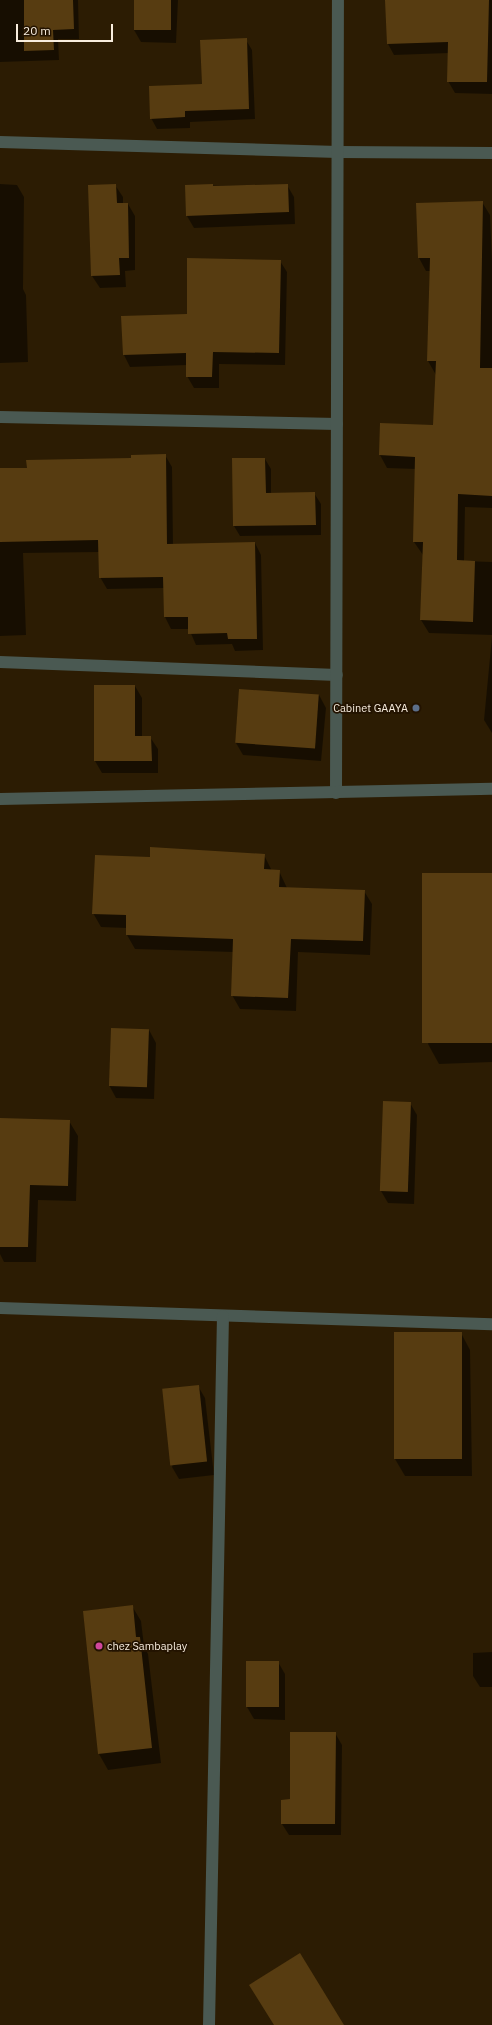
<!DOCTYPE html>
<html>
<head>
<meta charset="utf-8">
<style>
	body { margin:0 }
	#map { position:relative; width:492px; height:2025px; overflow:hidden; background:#2c1c03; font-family:"IBM Plex Sans",sans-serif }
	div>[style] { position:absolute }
	.shadow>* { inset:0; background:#0007 }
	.building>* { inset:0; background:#573c11; transform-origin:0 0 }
	.street>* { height:12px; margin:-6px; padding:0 6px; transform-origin:6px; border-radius:6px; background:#4a5952 }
	.dots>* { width:11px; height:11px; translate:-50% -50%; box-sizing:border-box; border:2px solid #231300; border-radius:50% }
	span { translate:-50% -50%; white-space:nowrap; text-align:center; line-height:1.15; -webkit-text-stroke:3.5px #231300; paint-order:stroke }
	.poi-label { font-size:11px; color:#f8edde }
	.right { translate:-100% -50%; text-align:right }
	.left { translate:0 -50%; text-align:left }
	.scale { position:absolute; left:16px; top:24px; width:97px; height:18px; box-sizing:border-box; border:2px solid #f8edde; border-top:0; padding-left:5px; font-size:12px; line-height:14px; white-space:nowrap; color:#f8edde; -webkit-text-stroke:3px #231300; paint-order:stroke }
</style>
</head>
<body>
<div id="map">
	<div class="shadow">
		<i style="clip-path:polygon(0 0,78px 0,79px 39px,58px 39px,59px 60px,0 62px)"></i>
		<i style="clip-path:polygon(135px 0,178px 0,176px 43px,141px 42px,134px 30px)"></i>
		<i style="clip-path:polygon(386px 0,492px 0,492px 94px,455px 93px,448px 81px,449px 53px,394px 55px,388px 44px)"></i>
		<i style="clip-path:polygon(246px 40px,252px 50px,255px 119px,190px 122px,190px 128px,157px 129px,151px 118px,203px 85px)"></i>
		<i style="clip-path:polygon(0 184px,17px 185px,24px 197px,23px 289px,26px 295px,28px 362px,0 363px)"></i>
		<i style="clip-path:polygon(115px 185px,123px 197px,123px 204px,128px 204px,135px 216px,135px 270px,125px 271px,126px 287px,100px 288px,92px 276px)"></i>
		<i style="clip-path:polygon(287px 185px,294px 197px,295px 224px,194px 228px,187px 216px,186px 186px)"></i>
		<i style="clip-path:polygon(482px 202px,490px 215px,492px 261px,492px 508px,465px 507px,464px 561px,492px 562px,492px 635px,429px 633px,421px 620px,423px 555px,414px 542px,416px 469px,387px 468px,380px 455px,434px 426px,436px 375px,428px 361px,430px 271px,426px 271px,419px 258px,417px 204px)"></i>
		<i style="clip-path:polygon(280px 261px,287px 272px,285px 365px,219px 364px,219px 388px,194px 388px,187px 376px,187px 365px,130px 367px,124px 355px)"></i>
		<i style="clip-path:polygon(165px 455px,172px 467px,173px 545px,255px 543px,261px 555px,263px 650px,235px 651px,232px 644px,196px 645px,189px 629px,171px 629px,165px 617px,164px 588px,107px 589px,100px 577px,99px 552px,23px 553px,26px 635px,0 636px,0 469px,28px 469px)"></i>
		<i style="clip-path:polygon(265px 459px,271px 469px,271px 494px,314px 493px,321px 504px,321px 535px,240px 536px,234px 526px)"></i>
		<i style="clip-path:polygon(492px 637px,492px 733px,484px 720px)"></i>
		<i style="clip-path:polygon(135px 686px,142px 698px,142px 737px,150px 737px,158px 749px,158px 773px,102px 773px,95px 761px)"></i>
		<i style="clip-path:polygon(319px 695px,326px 708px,321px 761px,243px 755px,236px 743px)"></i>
		<i style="clip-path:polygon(264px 855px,272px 871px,279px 871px,287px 888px,364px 891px,372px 904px,370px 955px,298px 952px,296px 1011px,240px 1009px,232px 995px,233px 952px,135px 949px,127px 935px,127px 928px,101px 927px,93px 913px,151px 858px)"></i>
		<i style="clip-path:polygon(492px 874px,492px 1062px,439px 1064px,428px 1044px)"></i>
		<i style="clip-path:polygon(149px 1030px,156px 1043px,154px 1099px,116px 1098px,109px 1085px)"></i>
		<i style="clip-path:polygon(384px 1102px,410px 1103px,417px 1115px,414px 1204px,388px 1203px,381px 1191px)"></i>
		<i style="clip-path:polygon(0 1119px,69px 1121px,78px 1136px,76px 1201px,38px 1200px,36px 1262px,4px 1262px,0 1254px)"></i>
		<i style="clip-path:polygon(461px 1333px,470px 1350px,472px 1476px,405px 1476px,395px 1459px)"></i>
		<i style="clip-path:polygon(198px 1386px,205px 1398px,214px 1475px,179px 1479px,172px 1467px)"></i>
		<i style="clip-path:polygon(132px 1606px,141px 1621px,144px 1646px,148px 1654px,161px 1763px,108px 1770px,99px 1754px,84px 1611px)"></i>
		<i style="clip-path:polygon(492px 1652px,492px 1687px,480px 1687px,473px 1676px,473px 1653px)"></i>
		<i style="clip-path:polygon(247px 1662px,278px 1662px,285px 1674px,285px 1720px,254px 1719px,247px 1707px)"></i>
		<i style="clip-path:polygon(335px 1733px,342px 1745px,341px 1835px,289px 1835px,282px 1824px,291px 1800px)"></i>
	</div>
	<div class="building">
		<i style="clip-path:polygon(24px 0,73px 0,74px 29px,53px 30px,54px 50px,24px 51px)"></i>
		<i style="left:134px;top:0;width:37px;height:30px"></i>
		<i style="clip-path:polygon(385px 0,489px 0,487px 82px,447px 82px,448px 42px,387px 44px)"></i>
		<i style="clip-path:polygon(247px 38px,249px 109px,185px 111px,185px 117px,150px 119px,149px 86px,202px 84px,200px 40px)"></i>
		<i style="clip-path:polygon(116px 184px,117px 203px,128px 203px,129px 258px,119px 258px,120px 275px,91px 276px,88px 185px)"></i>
		<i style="clip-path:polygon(213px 184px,213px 186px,288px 184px,289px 212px,186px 216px,185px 185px)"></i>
		<i style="clip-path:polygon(483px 201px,480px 368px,492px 368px,492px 496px,458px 494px,457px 560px,475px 561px,473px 622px,420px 620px,423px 542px,413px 542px,415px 457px,379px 455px,380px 423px,433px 425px,436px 361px,427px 361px,430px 258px,418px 258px,416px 203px)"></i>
		<i style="clip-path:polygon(187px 258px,281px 260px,279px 353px,213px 352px,212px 377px,186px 377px,186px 353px,123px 355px,121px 316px,187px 314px)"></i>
		<i style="clip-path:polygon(166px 454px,167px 544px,255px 542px,257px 639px,228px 639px,227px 633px,188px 634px,188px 617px,164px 617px,163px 577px,99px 578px,98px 540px,0 542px,0 468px,27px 468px,26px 460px,131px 458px,131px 455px)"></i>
		<i style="clip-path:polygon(232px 458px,265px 458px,266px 493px,315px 492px,316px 525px,233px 526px)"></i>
		<i style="clip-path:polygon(94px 685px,135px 685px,135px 736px,151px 736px,152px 761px,94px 761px)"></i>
		<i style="left:239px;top:689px;width:80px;height:54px;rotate:4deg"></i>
		<i style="clip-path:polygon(150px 847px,265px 854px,264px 869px,280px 870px,279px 887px,365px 890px,363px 941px,291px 939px,288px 998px,231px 996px,233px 939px,126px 935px,126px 915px,92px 914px,95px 855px,150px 857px)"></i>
		<i style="left:492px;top:873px;width:170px;height:70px;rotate:90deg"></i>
		<i style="left:111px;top:1028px;width:38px;height:58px;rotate:2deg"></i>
		<i style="left:383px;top:1101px;width:28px;height:90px;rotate:2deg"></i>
		<i style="clip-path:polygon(0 1118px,70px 1120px,68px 1186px,30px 1185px,28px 1247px,0 1247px)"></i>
		<i style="left:462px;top:1332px;width:127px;height:68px;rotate:90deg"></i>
		<i style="left:199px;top:1385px;width:77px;height:37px;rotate:84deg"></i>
		<i style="clip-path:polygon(133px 1605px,136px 1637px,140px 1637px,152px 1748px,98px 1754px,83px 1611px)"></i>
		<i style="left:246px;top:1661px;width:33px;height:46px"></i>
		<i style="clip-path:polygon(290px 1732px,336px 1732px,335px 1824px,281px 1824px,281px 1800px,290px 1799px)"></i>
		<i style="clip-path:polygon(300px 1953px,344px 2025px,274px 2025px,249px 1985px)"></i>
	</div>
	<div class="street">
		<i style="left:0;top:142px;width:338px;rotate:1.7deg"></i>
		<i style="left:338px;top:152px;width:154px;rotate:0.4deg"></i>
		<i style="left:0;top:417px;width:337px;rotate:1.2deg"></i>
		<i style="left:0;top:662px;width:337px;rotate:2.2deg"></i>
		<i style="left:336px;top:793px;width:793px;rotate:-89.86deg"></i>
		<i style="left:0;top:799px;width:492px;rotate:-1.2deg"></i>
		<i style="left:0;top:1308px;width:492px;rotate:1.9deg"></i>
		<i style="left:209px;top:2025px;width:709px;rotate:-88.87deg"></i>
	</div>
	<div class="dots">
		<i style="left:416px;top:708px;background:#5c6f8a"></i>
		<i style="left:99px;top:1646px;background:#d1479c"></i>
	</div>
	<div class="poi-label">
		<span class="right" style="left:408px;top:708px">Cabinet GAAYA</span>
		<span class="left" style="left:107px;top:1646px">chez Sambaplay</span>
	</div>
	<div class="scale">20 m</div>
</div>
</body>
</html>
